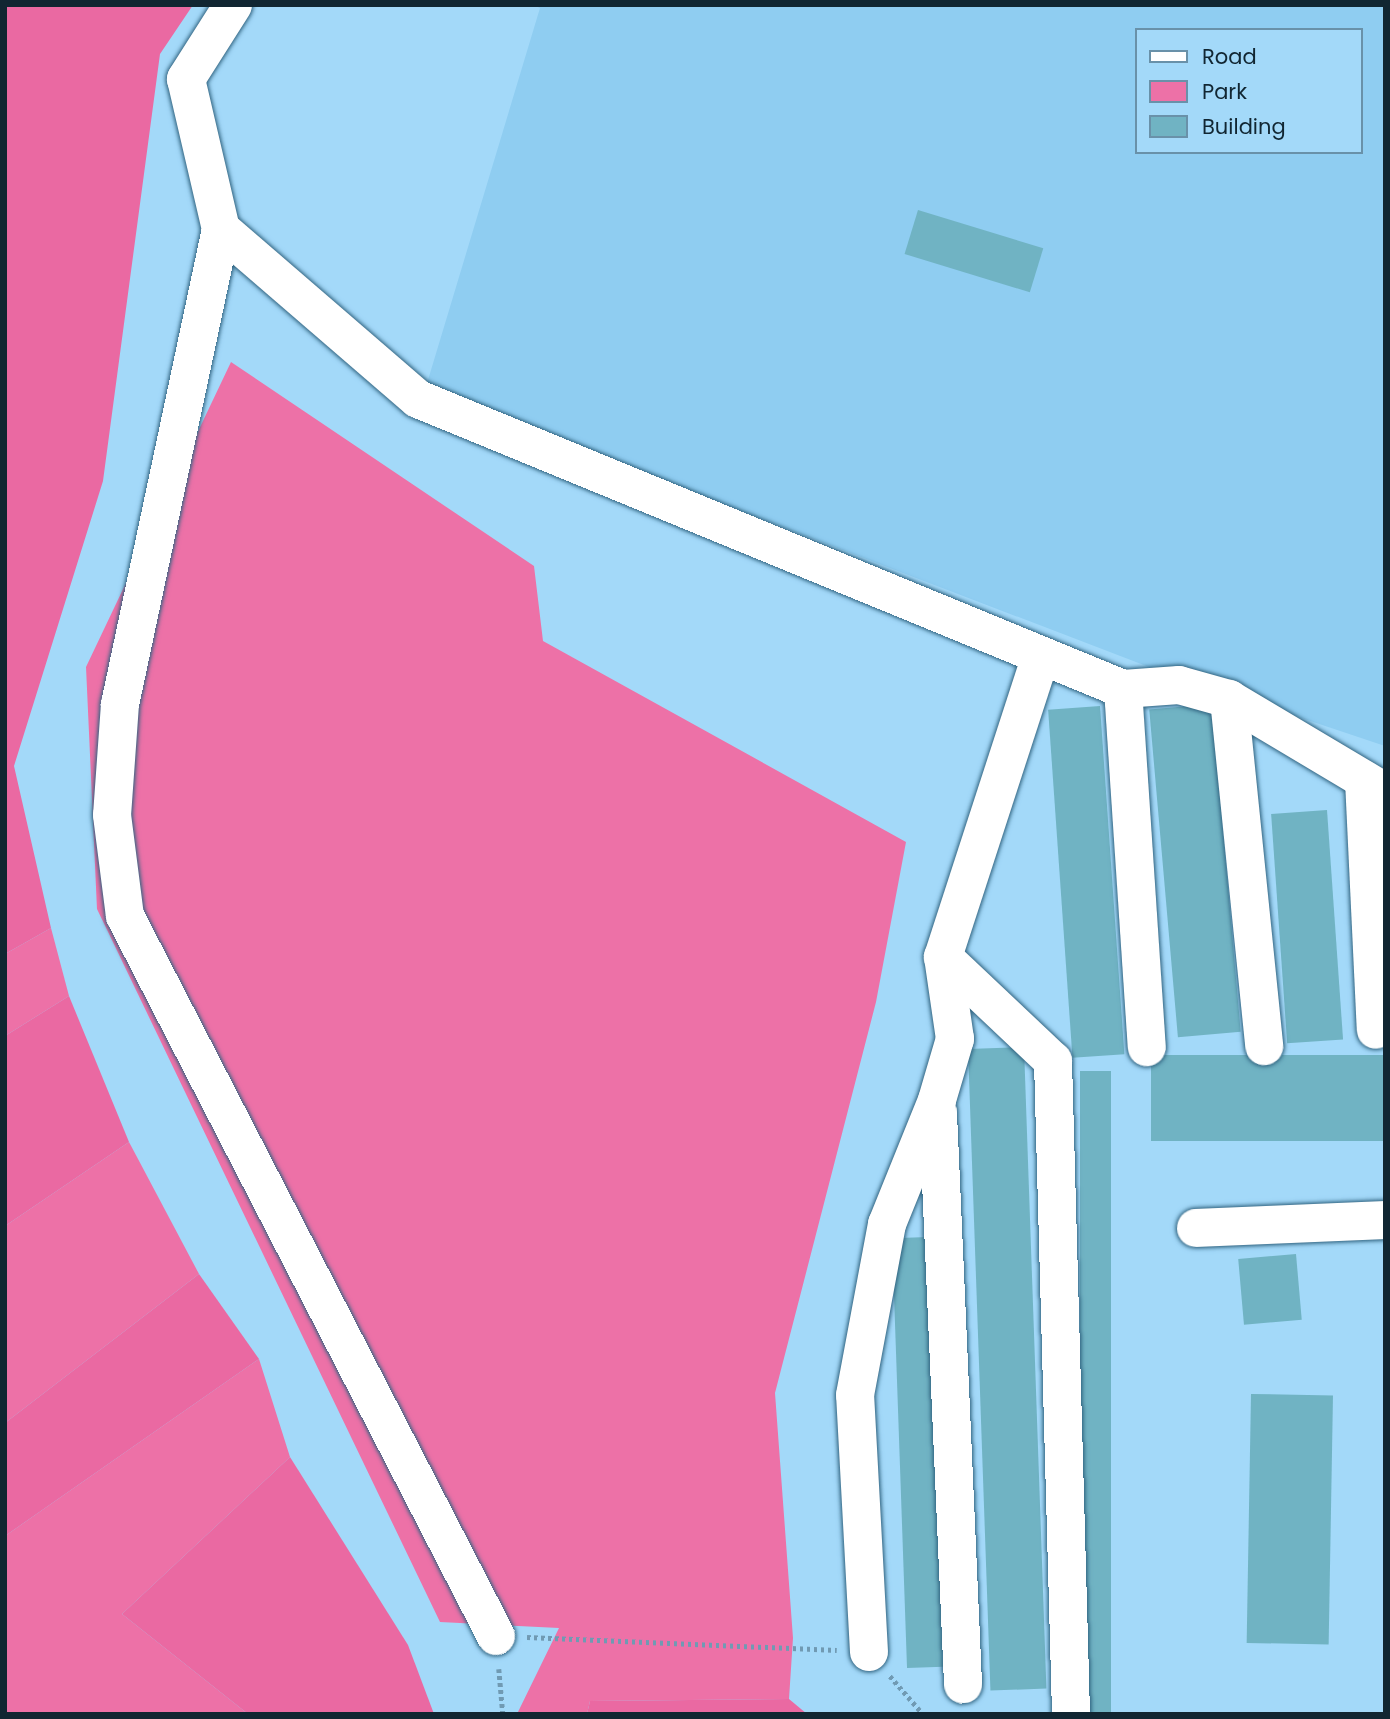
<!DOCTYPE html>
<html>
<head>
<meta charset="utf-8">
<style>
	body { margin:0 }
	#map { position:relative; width:1390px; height:1719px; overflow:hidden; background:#a3d9f9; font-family:Poppins,sans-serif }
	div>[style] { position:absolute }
	.built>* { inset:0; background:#8fcdf1 }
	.green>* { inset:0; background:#ed71a7 }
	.forest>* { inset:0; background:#ea69a2 }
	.building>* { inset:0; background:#70b3c3; transform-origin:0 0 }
	.path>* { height:4.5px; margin-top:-2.25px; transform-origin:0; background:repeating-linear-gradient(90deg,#709ab3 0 3.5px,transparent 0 7px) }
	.roads { filter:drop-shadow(0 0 2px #316481) drop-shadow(0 0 2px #316481) }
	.minor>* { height:38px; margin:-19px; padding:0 19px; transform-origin:19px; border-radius:19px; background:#fff }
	span { translate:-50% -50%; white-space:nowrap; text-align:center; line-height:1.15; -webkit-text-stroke:5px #a3d9f9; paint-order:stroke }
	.frame { position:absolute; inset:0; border:7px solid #112632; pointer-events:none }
	.legend { position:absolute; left:1135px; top:28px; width:228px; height:126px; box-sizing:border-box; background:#a3d9f9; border:2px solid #6991a9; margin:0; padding:9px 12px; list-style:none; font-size:21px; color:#112632 }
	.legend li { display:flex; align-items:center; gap:14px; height:35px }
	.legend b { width:35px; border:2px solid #6991a9 }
</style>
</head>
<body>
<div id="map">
	<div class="built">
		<i style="clip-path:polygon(evenodd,533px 5px,1385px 5px,1385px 746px,1149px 667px,425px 390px,540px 8px,533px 5px,1136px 30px,1360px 30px,1360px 152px,1136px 152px,1136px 30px)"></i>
	</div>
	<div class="green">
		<i style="clip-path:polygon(231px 362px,534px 566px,543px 641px,906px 842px,876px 1002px,775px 1393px,793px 1638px,789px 1699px,590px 1701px,587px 1714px,517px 1714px,559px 1628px,440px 1622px,97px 909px,86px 667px)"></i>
		<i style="clip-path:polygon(51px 928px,69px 996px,5px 1036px,5px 954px)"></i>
		<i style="clip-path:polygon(129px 1142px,199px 1274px,5px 1423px,5px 1226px)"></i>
		<i style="clip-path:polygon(259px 1359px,290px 1457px,122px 1614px,248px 1714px,5px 1714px,5px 1536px)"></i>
	</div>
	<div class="forest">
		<i style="clip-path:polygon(5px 5px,193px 5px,160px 54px,103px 481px,14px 766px,51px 928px,5px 954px)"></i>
		<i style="clip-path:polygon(69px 996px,129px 1142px,5px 1226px,5px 1036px)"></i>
		<i style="clip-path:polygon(199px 1274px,259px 1359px,5px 1536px,5px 1423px)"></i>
		<i style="clip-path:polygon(290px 1457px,408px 1645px,434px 1714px,248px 1714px,122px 1614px)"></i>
		<i style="clip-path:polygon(789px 1699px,807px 1714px,587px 1714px,590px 1701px)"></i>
	</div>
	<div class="building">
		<i style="left:918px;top:210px;width:131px;height:46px;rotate:17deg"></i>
		<i style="left:1212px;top:704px;width:329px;height:63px;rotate:85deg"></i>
		<i style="left:1100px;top:706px;width:349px;height:52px;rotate:86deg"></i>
		<i style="left:1327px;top:810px;width:230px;height:56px;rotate:86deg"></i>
		<i style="left:1024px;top:1047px;width:642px;height:56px;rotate:88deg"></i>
		<i style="left:1385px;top:1055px;width:86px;height:234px;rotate:90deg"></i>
		<i style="left:1080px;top:1071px;width:31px;height:643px"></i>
		<i style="left:928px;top:1237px;width:430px;height:36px;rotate:88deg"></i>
		<i style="left:1296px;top:1254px;width:66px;height:58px;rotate:85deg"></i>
		<i style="left:1251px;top:1394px;width:82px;height:249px;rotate:1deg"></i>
	</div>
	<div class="path">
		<i style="left:527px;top:1637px;width:310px;rotate:2.4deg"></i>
		<i style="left:499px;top:1669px;width:45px;rotate:84.9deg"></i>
		<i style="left:890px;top:1676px;width:50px;rotate:49deg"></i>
	</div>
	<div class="roads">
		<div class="minor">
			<i style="left:233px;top:5px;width:88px;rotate:122.4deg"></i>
			<i style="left:186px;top:79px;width:154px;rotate:76.9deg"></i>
			<i style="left:221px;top:229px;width:260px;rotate:40.8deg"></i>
			<i style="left:418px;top:399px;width:762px;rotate:22.36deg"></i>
			<i style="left:1123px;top:689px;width:56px;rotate:-4.1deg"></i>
			<i style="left:1179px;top:685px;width:52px;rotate:15.6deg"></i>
			<i style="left:1229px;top:699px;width:182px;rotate:30.8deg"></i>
			<i style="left:221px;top:229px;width:486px;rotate:102deg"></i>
			<i style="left:120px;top:704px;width:111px;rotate:94.1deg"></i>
			<i style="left:112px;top:815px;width:102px;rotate:82.7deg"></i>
			<i style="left:125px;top:916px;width:810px;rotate:62.74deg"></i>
			<i style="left:1123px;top:689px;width:359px;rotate:86.2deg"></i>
			<i style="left:1229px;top:699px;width:349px;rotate:84.2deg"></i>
			<i style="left:1364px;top:780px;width:250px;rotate:87.3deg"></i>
			<i style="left:943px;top:957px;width:151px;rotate:43.4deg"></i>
			<i style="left:1053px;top:1061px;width:653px;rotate:88.42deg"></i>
			<i style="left:938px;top:1113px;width:572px;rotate:87.49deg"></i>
			<i style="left:1196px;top:1228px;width:189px;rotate:-2.4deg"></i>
			<i style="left:869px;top:1652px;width:257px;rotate:-93.1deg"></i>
			<i style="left:855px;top:1395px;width:174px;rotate:-79.4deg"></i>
			<i style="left:887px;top:1224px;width:134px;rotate:-68deg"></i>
			<i style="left:937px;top:1100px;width:64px;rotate:-73.6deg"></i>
			<i style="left:955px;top:1039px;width:83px;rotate:-98.3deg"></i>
			<i style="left:943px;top:957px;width:314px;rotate:-72deg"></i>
		</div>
	</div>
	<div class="frame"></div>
	<ul class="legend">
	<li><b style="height:9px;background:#fff"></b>Road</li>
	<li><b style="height:19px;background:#ed71a7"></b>Park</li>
	<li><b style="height:19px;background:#70b3c3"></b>Building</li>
	</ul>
</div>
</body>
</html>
